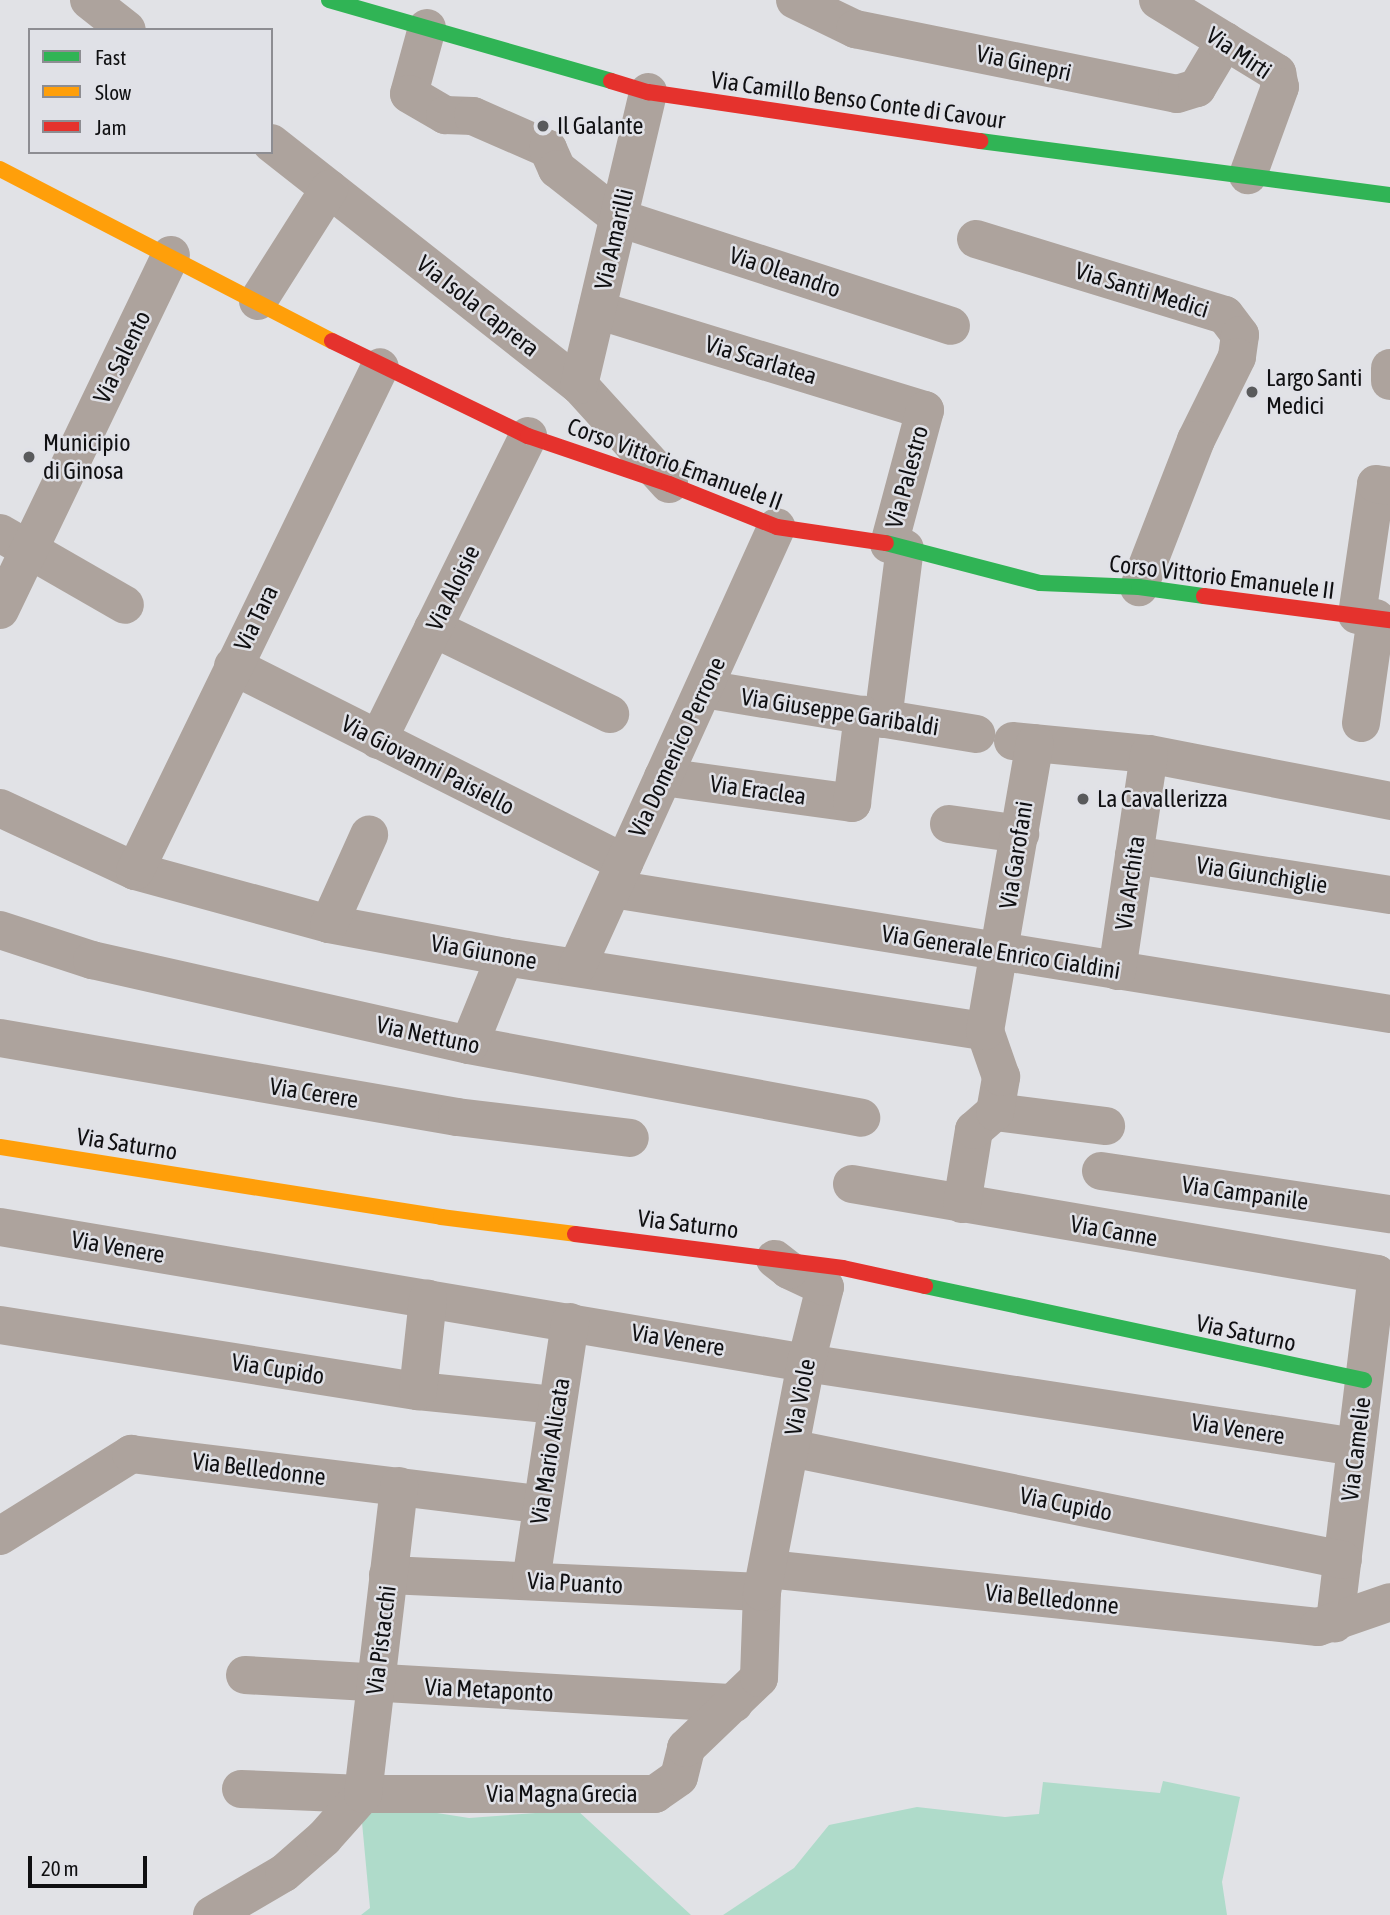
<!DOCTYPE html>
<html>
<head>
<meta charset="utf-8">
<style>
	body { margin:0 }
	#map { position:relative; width:1390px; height:1915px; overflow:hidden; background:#e1e2e6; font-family:"Asap Condensed",sans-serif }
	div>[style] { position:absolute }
	.green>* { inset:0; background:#afdbca }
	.street>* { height:38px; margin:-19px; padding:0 19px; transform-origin:19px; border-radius:19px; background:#ada39d }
	.fast>* { height:16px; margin:-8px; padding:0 8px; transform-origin:8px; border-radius:8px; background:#30b455 }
	.slow>* { height:16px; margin:-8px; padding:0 8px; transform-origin:8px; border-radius:8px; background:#ff9f0a }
	.jam>* { height:16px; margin:-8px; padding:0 8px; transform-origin:8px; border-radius:8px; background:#e5322d }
	.dots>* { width:19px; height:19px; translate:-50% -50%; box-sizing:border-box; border:4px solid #e0e1e7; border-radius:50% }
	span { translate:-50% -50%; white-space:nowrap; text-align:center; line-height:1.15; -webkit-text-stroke:5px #e0e1e7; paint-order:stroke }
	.street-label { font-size:24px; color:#101012 }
	.poi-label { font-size:24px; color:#101012 }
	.left { translate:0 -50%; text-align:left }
	.legend { position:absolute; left:28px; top:28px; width:245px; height:126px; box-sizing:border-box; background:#e0e1e7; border:2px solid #8d8d92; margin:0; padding:9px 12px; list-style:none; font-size:21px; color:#101012 }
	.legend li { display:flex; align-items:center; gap:14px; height:35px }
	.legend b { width:35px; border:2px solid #8d8d92 }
	.scale { position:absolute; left:28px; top:1856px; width:119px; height:32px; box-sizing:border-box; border:4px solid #101012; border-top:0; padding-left:9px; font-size:21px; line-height:24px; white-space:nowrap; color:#101012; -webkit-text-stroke:5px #e0e1e7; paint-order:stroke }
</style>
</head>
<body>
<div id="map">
	<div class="green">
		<i style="clip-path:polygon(1163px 1781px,1240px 1797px,1222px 1882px,1227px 1915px,723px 1915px,794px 1868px,829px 1825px,917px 1807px,1005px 1817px,1039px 1814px,1043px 1782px,1160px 1793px)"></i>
		<i style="clip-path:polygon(360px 1801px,469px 1818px,577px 1810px,691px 1915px,361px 1915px,370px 1908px)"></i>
	</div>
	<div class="street">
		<i style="left:89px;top:0;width:48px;rotate:38.3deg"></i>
		<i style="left:795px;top:0;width:67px;rotate:25.8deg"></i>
		<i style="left:855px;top:29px;width:328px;rotate:11.4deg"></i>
		<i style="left:1177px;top:94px;width:21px;rotate:-17deg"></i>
		<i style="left:1197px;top:88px;width:55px;rotate:-59.2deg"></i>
		<i style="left:1158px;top:0;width:140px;rotate:31.5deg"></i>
		<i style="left:1277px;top:73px;width:14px;rotate:78deg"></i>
		<i style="left:1280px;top:87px;width:94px;rotate:110deg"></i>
		<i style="left:427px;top:28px;width:68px;rotate:105.3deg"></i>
		<i style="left:409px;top:94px;width:42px;rotate:30.3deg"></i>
		<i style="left:445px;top:115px;width:28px;rotate:2deg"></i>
		<i style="left:473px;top:116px;width:82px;rotate:23.7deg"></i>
		<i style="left:548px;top:149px;width:22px;rotate:66deg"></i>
		<i style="left:557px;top:169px;width:79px;rotate:38.3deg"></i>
		<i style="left:619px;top:218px;width:349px;rotate:18deg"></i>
		<i style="left:271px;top:143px;width:392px;rotate:38.2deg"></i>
		<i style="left:579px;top:385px;width:134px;rotate:47.7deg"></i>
		<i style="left:976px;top:239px;width:260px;rotate:17deg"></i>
		<i style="left:1225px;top:315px;width:25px;rotate:53deg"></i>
		<i style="left:1240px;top:335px;width:22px;rotate:98deg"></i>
		<i style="left:1237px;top:357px;width:93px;rotate:116.3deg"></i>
		<i style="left:1196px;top:440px;width:158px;rotate:111.2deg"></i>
		<i style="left:258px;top:301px;width:133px;rotate:-57.6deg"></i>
		<i style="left:597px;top:310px;width:343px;rotate:17deg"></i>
		<i style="left:925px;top:410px;width:139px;rotate:105deg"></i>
		<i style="left:1390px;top:368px;width:13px;rotate:90deg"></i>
		<i style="left:579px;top:385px;width:301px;rotate:-76.7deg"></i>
		<i style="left:0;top:533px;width:144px;rotate:29.9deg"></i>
		<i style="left:0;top:610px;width:394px;rotate:-64.3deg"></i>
		<i style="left:1357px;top:615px;width:132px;rotate:-81.7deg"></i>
		<i style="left:1376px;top:484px;width:14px;rotate:8deg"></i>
		<i style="left:433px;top:628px;width:197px;rotate:25.9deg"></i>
		<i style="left:233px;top:666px;width:438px;rotate:26.7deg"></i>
		<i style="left:704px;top:689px;width:276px;rotate:9.4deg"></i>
		<i style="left:883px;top:719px;width:172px;rotate:-82.7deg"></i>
		<i style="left:1361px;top:723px;width:106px;rotate:-81.9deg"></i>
		<i style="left:378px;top:740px;width:339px;rotate:-63.7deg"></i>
		<i style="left:1013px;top:741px;width:137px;rotate:5.5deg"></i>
		<i style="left:1149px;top:754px;width:246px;rotate:11deg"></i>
		<i style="left:663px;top:777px;width:191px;rotate:7.8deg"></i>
		<i style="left:852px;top:803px;width:89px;rotate:-82.9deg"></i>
		<i style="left:0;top:808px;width:149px;rotate:25deg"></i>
		<i style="left:135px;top:871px;width:201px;rotate:15.3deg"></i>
		<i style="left:329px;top:924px;width:179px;rotate:10.6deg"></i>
		<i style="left:505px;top:957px;width:486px;rotate:8.8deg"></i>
		<i style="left:949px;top:824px;width:72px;rotate:8deg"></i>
		<i style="left:1134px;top:855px;width:259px;rotate:8.9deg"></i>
		<i style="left:135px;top:871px;width:560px;rotate:-64.08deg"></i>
		<i style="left:613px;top:889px;width:787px;rotate:9.14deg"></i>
		<i style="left:329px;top:924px;width:98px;rotate:-65.8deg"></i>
		<i style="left:0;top:930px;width:97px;rotate:18.1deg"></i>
		<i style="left:92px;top:960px;width:386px;rotate:12.7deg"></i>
		<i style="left:469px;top:1045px;width:399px;rotate:10.5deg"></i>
		<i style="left:577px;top:967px;width:483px;rotate:-65.6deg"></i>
		<i style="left:1117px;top:971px;width:219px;rotate:-81.6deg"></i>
		<i style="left:0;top:1038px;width:464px;rotate:9.8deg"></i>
		<i style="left:457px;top:1117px;width:174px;rotate:6.9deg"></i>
		<i style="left:469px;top:1045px;width:95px;rotate:-67.8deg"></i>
		<i style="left:995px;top:1112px;width:112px;rotate:7.2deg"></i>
		<i style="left:1101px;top:1171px;width:292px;rotate:8.5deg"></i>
		<i style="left:852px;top:1184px;width:533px;rotate:9.73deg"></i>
		<i style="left:1377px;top:1274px;width:352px;rotate:96.9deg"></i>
		<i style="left:962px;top:1204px;width:75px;rotate:-80.8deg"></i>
		<i style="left:974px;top:1130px;width:28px;rotate:-41deg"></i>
		<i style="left:995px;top:1112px;width:36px;rotate:-80deg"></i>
		<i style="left:1001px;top:1077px;width:49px;rotate:-109.2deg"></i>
		<i style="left:985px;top:1031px;width:292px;rotate:-80.2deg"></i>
		<i style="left:0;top:1227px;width:817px;rotate:9.58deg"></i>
		<i style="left:806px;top:1363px;width:556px;rotate:8.68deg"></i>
		<i style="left:0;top:1325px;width:423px;rotate:9deg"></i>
		<i style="left:418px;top:1391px;width:139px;rotate:5.8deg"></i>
		<i style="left:418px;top:1391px;width:93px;rotate:-83.8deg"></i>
		<i style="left:790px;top:1448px;width:564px;rotate:11.45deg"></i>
		<i style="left:0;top:1536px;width:155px;rotate:-32deg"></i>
		<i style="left:131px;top:1454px;width:413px;rotate:7deg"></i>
		<i style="left:768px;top:1569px;width:553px;rotate:6.02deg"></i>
		<i style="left:1318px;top:1627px;width:76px;rotate:-19.1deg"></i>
		<i style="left:388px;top:1575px;width:374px;rotate:2.6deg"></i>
		<i style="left:531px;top:1581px;width:262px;rotate:-81.4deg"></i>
		<i style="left:245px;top:1675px;width:490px;rotate:3.3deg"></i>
		<i style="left:241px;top:1789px;width:122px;rotate:2.3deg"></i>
		<i style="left:363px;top:1794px;width:292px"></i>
		<i style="left:655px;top:1794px;width:29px;rotate:-35deg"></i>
		<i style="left:679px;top:1777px;width:30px;rotate:-76deg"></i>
		<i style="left:686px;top:1748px;width:101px;rotate:-43.8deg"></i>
		<i style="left:759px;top:1678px;width:86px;rotate:-88deg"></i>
		<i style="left:762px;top:1592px;width:233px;rotate:-79.1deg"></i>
		<i style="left:806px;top:1363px;width:78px;rotate:-76deg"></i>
		<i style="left:825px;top:1287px;width:40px;rotate:-155deg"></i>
		<i style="left:789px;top:1270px;width:18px;rotate:-142deg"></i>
		<i style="left:212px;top:1915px;width:83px;rotate:-30.3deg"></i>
		<i style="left:284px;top:1873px;width:53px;rotate:-41.2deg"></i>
		<i style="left:324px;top:1838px;width:59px;rotate:-48.4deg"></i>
		<i style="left:363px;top:1794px;width:310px;rotate:-83.3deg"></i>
	</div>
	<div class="fast">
		<i style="left:329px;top:0;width:293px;rotate:16deg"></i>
		<i style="left:980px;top:141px;width:414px;rotate:7.5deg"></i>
		<i style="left:886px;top:543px;width:159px;rotate:14.6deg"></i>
		<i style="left:1040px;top:583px;width:99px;rotate:2.3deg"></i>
		<i style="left:1139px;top:587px;width:66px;rotate:7.9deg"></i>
		<i style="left:925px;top:1286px;width:449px;rotate:12.1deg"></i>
	</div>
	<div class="slow">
		<i style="left:0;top:169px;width:374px;rotate:27.4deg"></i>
		<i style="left:0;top:1147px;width:447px;rotate:9deg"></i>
		<i style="left:441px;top:1217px;width:135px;rotate:7.2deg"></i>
	</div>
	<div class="jam">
		<i style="left:611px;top:81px;width:39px;rotate:17deg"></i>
		<i style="left:648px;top:92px;width:336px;rotate:8.4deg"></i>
		<i style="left:332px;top:341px;width:218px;rotate:25.9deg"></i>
		<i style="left:528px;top:436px;width:149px;rotate:18.8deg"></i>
		<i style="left:669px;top:484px;width:116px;rotate:21.7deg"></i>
		<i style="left:777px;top:527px;width:110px;rotate:8.4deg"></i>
		<i style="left:1204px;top:596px;width:188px;rotate:7.4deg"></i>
		<i style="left:575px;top:1234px;width:270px;rotate:7.2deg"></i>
		<i style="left:843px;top:1268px;width:84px;rotate:12.4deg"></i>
	</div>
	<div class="dots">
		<i style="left:543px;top:126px;background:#595a5c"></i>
		<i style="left:1252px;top:392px;background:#595a5c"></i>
		<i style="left:29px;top:457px;background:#595a5c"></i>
		<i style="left:1083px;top:799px;background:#595a5c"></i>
	</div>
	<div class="street-label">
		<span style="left:1239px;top:53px;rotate:34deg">Via Mirti</span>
		<span style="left:1024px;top:63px;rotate:12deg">Via Ginepri</span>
		<span style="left:858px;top:100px;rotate:8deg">Via Camillo Benso Conte di Cavour</span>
		<span style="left:614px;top:239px;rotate:-77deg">Via Amarilli</span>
		<span style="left:785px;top:272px;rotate:18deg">Via Oleandro</span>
		<span style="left:1142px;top:290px;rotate:17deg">Via Santi Medici</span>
		<span style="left:478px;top:306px;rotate:38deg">Via Isola Caprera</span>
		<span style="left:122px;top:357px;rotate:-64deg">Via Salento</span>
		<span style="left:761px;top:360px;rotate:17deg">Via Scarlatea</span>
		<span style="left:675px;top:464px;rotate:20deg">Corso Vittorio Emanuele II</span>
		<span style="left:907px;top:477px;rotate:-75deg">Via Palestro</span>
		<span style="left:1222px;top:577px;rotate:7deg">Corso Vittorio Emanuele II</span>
		<span style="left:453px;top:588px;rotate:-64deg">Via Aloisie</span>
		<span style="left:256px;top:618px;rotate:-64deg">Via Tara</span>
		<span style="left:840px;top:712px;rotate:9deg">Via Giuseppe Garibaldi</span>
		<span style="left:677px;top:747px;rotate:-65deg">Via Domenico Perrone</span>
		<span style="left:428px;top:765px;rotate:27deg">Via Giovanni Paisiello</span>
		<span style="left:758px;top:790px;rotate:8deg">Via Eraclea</span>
		<span style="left:1016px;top:855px;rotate:-81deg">Via Garofani</span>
		<span style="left:1262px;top:875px;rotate:9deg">Via Giunchiglie</span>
		<span style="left:1130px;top:883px;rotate:-82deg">Via Archita</span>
		<span style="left:484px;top:952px;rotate:10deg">Via Giunone</span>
		<span style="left:1001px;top:952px;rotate:9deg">Via Generale Enrico Cialdini</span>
		<span style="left:428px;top:1035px;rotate:12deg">Via Nettuno</span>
		<span style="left:314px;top:1093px;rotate:9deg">Via Cerere</span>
		<span style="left:127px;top:1144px;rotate:9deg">Via Saturno</span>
		<span style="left:1245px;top:1193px;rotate:8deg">Via Campanile</span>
		<span style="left:688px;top:1224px;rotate:7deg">Via Saturno</span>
		<span style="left:1114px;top:1231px;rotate:10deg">Via Canne</span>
		<span style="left:118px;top:1247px;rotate:10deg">Via Venere</span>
		<span style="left:1246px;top:1333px;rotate:12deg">Via Saturno</span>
		<span style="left:678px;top:1340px;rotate:10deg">Via Venere</span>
		<span style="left:278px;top:1369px;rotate:9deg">Via Cupido</span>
		<span style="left:800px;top:1397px;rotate:-79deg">Via Viole</span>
		<span style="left:1238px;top:1429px;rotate:9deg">Via Venere</span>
		<span style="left:1356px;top:1449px;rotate:-83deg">Via Camelie</span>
		<span style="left:550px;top:1451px;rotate:-81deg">Via Mario Alicata</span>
		<span style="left:259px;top:1469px;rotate:7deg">Via Belledonne</span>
		<span style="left:1066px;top:1504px;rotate:11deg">Via Cupido</span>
		<span style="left:575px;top:1583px;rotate:3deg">Via Puanto</span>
		<span style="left:1052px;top:1599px;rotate:6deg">Via Belledonne</span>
		<span style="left:381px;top:1640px;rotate:-83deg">Via Pistacchi</span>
		<span style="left:489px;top:1690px;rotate:3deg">Via Metaponto</span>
		<span style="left:562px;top:1794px">Via Magna Grecia</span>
	</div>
	<div class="poi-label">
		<span class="left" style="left:557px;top:126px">Il Galante</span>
		<span class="left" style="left:1266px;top:392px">Largo Santi<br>Medici</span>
		<span class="left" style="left:43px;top:457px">Municipio<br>di Ginosa</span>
		<span class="left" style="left:1097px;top:799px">La Cavallerizza</span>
	</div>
	<ul class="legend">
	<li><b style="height:9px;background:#30b455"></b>Fast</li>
	<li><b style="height:9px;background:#ff9f0a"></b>Slow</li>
	<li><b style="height:9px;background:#e5322d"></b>Jam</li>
	</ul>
	<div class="scale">20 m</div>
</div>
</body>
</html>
